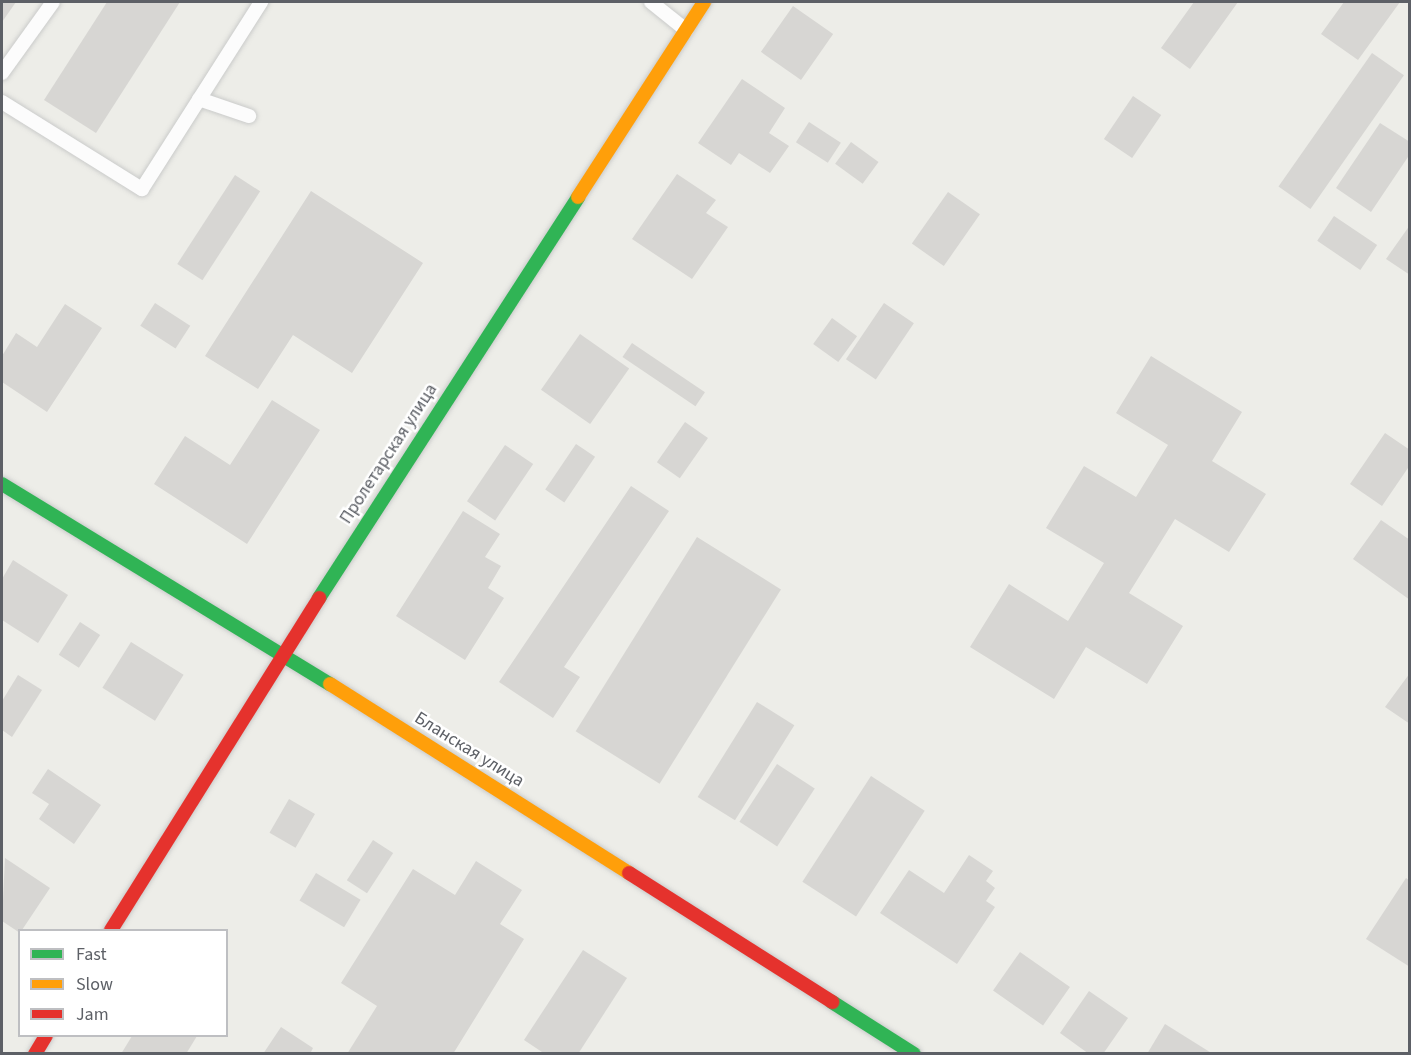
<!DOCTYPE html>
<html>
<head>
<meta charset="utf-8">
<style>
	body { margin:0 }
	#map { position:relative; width:1411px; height:1055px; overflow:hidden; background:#edede8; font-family:"Source Sans 3",sans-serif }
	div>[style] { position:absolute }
	.building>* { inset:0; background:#d7d6d3; transform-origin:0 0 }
	.roads { filter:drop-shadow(0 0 2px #cacbca) drop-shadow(0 0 2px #cacbca) }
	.lane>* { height:14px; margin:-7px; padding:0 7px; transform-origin:7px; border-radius:7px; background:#fcfcfc }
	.fast>* { height:14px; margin:-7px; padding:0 7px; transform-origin:7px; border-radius:7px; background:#30b455 }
	.slow>* { height:14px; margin:-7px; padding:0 7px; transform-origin:7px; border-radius:7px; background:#ff9f0a }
	.jam>* { height:14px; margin:-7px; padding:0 7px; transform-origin:7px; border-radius:7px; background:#e5322d }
	span { translate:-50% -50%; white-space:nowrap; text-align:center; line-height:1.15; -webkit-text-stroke:5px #fff; paint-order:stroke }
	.street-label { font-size:18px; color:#5d6066 }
	.frame { position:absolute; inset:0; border:3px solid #5d6066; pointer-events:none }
	.legend { position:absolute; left:18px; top:929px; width:210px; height:108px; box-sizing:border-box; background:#fff; border:2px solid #bebfc2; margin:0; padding:8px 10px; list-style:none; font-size:18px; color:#5d6066 }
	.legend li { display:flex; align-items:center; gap:12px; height:30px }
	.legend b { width:30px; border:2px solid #bebfc2 }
</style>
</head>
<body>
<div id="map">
	<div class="building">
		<i style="clip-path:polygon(2px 2px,16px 2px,2px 22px)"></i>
		<i style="clip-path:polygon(107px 2px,180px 2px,96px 133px,44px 100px)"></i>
		<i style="clip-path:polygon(1194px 2px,1238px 2px,1190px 69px,1161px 48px)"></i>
		<i style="clip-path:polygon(1344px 2px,1400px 2px,1358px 60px,1321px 34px)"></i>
		<i style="left:793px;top:6px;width:49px;height:56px;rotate:35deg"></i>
		<i style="left:1372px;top:53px;width:39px;height:163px;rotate:35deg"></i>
		<i style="clip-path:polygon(742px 79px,785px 108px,769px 133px,789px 146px,770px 173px,739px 153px,731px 165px,698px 143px)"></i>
		<i style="left:1133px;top:96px;width:34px;height:52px;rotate:34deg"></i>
		<i style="left:809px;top:122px;width:38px;height:24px;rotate:33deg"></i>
		<i style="clip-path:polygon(1380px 123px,1410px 142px,1410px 154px,1371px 212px,1336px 188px)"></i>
		<i style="left:851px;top:142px;width:34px;height:27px;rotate:36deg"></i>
		<i style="clip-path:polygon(677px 174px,716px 200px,706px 213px,728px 227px,692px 279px,632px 239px)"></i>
		<i style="left:235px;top:175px;width:30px;height:106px;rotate:33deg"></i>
		<i style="clip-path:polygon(311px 191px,423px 263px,352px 373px,293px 335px,258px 389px,205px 356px)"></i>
		<i style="left:948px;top:192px;width:39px;height:63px;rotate:35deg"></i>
		<i style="left:1334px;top:216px;width:52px;height:30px;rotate:34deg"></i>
		<i style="clip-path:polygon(1410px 225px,1410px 275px,1386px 259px)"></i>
		<i style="left:155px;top:303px;width:42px;height:27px;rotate:33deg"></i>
		<i style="left:884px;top:303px;width:36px;height:68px;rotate:34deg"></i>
		<i style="clip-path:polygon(65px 304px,102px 328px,47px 412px,2px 382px,2px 356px,16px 333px,37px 347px)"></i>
		<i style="left:832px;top:318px;width:31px;height:32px;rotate:36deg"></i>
		<i style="left:580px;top:334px;width:60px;height:68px;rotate:35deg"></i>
		<i style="left:632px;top:343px;width:88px;height:17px;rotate:34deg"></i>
		<i style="clip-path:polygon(1151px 356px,1242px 412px,1212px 461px,1266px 494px,1229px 552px,1175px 519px,1129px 593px,1183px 626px,1147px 684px,1086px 647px,1054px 699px,970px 647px,1009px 584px,1068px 621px,1104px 563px,1046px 528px,1084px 466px,1136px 497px,1168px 445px,1116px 413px)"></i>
		<i style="clip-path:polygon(272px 400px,320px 430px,247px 544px,154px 484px,185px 436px,230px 465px)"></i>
		<i style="left:685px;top:422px;width:28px;height:49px;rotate:35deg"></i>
		<i style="clip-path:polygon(1385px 433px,1410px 450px,1410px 465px,1382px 506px,1350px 484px)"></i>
		<i style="left:576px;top:444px;width:23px;height:55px;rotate:34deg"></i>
		<i style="left:505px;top:445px;width:34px;height:68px;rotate:34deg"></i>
		<i style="clip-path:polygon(631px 486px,669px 511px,564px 667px,580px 677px,553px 718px,499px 682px)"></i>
		<i style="clip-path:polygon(463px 511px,500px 534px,485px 557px,501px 566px,488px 588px,504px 598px,465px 660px,396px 616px)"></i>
		<i style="clip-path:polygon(1381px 520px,1410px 540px,1410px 600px,1353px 559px)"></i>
		<i style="left:697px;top:537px;width:99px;height:229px;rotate:32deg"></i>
		<i style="clip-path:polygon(13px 560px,68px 595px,38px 643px,2px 620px,2px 579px)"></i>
		<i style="left:80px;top:622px;width:24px;height:39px;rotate:33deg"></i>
		<i style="left:131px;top:642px;width:62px;height:54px;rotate:32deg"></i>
		<i style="clip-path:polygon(1410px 673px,1410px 724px,1385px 707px)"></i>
		<i style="clip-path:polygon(18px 675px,42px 690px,12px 737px,2px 730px,2px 701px)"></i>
		<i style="left:757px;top:702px;width:44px;height:112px;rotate:32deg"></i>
		<i style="left:777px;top:764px;width:45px;height:69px;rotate:33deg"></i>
		<i style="clip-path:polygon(48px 769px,101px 805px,74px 844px,39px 819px,49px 804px,32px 793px)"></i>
		<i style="left:871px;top:776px;width:64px;height:126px;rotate:33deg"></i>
		<i style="left:289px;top:799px;width:30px;height:39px;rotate:30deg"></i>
		<i style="left:373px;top:840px;width:24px;height:48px;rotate:33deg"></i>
		<i style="clip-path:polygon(969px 855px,993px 871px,986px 881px,995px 888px,986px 901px,995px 907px,957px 964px,880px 913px,909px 870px,944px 893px)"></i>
		<i style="clip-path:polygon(5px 858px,50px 888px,20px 933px,2px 921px)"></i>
		<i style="clip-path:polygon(476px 861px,522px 890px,500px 924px,524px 939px,453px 1054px,347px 1054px,377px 1006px,341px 983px,413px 869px,455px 895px)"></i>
		<i style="left:316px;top:873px;width:52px;height:32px;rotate:31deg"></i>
		<i style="clip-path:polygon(1406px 878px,1410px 881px,1410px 967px,1366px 939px)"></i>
		<i style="clip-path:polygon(583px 950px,627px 978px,578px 1054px,545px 1054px,524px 1040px)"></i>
		<i style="left:1020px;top:952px;width:61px;height:47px;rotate:35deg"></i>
		<i style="clip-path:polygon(1089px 991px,1128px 1018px,1103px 1054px,1089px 1054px,1060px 1033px)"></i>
		<i style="clip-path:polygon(1165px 1024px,1213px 1054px,1147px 1054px)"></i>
		<i style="clip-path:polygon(281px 1027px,313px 1048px,310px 1054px,263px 1054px)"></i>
		<i style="clip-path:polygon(132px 1036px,197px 1036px,186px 1054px,121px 1054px)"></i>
	</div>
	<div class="roads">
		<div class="lane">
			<i style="left:651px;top:2px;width:45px;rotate:38.7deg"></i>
			<i style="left:2px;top:73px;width:87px;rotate:-54.3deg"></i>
			<i style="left:199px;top:99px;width:53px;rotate:18.8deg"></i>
			<i style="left:2px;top:102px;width:165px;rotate:31.9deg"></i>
			<i style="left:142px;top:189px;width:222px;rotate:-57.5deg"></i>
		</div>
		<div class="fast">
			<i style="left:2px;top:484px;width:384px;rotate:31.4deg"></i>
			<i style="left:319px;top:598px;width:477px;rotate:-57.1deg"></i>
			<i style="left:832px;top:1002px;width:97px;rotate:32.4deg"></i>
		</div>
		<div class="slow">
			<i style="left:578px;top:197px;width:232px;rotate:-57.1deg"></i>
			<i style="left:330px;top:684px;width:354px;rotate:32.3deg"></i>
		</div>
		<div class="jam">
			<i style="left:629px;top:873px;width:241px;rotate:32.4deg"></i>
			<i style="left:111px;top:930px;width:392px;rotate:-57.9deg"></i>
			<i style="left:35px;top:1054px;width:21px;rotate:-59deg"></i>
		</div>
	</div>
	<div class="street-label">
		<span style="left:389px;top:454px;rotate:-57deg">Пролетарская улица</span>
		<span style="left:469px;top:750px;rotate:32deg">Бланская улица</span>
	</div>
	<div class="frame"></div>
	<ul class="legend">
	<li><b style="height:8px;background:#30b455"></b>Fast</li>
	<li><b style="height:8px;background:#ff9f0a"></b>Slow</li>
	<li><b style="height:8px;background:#e5322d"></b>Jam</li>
	</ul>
</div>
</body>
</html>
